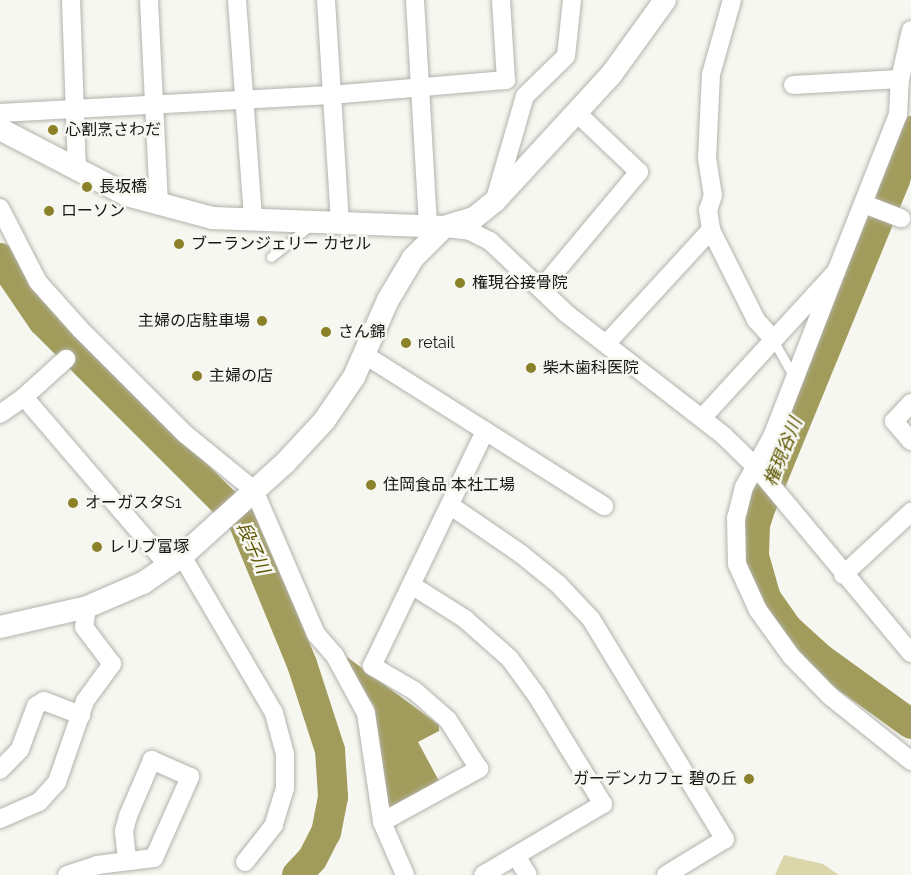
<!DOCTYPE html>
<html>
<head>
<meta charset="utf-8">
<style>
	body { margin:0 }
	#map { position:relative; width:911px; height:875px; overflow:hidden; background:#f7f7f1; font-family:Raleway,"Noto Sans JP",sans-serif }
	div>[style] { position:absolute }
	.green>* { inset:0; background:#dbd7aa }
	.water>* { inset:0; background:#a29c5c }
	.river>* { height:30px; margin:-15px; padding:0 15px; transform-origin:15px; border-radius:15px; background:#a29c5c }
	.roads { filter:drop-shadow(0 0 2px #b3b3ad) drop-shadow(0 0 2px #b3b3ad) }
	.service>* { height:9px; margin:-4.5px; padding:0 4.5px; transform-origin:4.5px; border-radius:4.5px; background:#fff }
	.minor>* { height:18px; margin:-9px; padding:0 9px; transform-origin:9px; border-radius:9px; background:#fff }
	.tertiary>* { height:22px; margin:-11px; padding:0 11px; transform-origin:11px; border-radius:11px; background:#fff }
	.dots>* { width:16px; height:16px; translate:-50% -50%; box-sizing:border-box; border:3px solid #f7f7f1; border-radius:50% }
	span { translate:-50% -50%; white-space:nowrap; text-align:center; line-height:1.15; -webkit-text-stroke:5px #f7f7f1; paint-order:stroke }
	.poi-label { font-size:16px; color:#161614 }
	.left { translate:0 -50%; text-align:left }
	.right { translate:-100% -50%; text-align:right }
	.water-label { font-size:18px; color:#5c5501; font-style:italic }
</style>
</head>
<body>
<div id="map">
	<div class="green">
		<i style="clip-path:polygon(784px 855px,823px 864px,839px 875px,775px 875px)"></i>
	</div>
	<div class="water">
		<i style="clip-path:polygon(347px 657px,439px 725px,439px 731px,418px 742px,439px 781px,392px 807px,385px 805px,374px 706px,347px 664px)"></i>
	</div>
	<div class="river">
		<i style="left:911px;top:131px;width:52px;rotate:108.1deg"></i>
		<i style="left:895px;top:180px;width:352px;rotate:112.3deg"></i>
		<i style="left:761px;top:506px;width:19px;rotate:108deg"></i>
		<i style="left:755px;top:524px;width:32px;rotate:92deg"></i>
		<i style="left:754px;top:556px;width:44px;rotate:74.1deg"></i>
		<i style="left:766px;top:598px;width:38px;rotate:55deg"></i>
		<i style="left:788px;top:629px;width:45px;rotate:42.3deg"></i>
		<i style="left:821px;top:659px;width:111px;rotate:35.8deg"></i>
		<i style="left:0;top:258px;width:76px;rotate:55.7deg"></i>
		<i style="left:43px;top:321px;width:283px;rotate:45deg"></i>
		<i style="left:243px;top:521px;width:155px;rotate:67.6deg"></i>
		<i style="left:302px;top:664px;width:90px;rotate:72deg"></i>
		<i style="left:330px;top:750px;width:47px;rotate:86.3deg"></i>
		<i style="left:333px;top:797px;width:36px;rotate:101deg"></i>
		<i style="left:326px;top:832px;width:30px;rotate:117deg"></i>
		<i style="left:312px;top:859px;width:22px;rotate:133deg"></i>
	</div>
	<div class="roads">
		<div class="service">
			<i style="left:271px;top:257px;width:51px;rotate:-38.7deg"></i>
			<i style="left:773px;top:340px;width:43px;rotate:60.4deg"></i>
		</div>
		<div class="minor">
			<i style="left:71px;top:0;width:170px;rotate:88deg"></i>
			<i style="left:149px;top:0;width:204px;rotate:87.2deg"></i>
			<i style="left:237px;top:0;width:220px;rotate:85.8deg"></i>
			<i style="left:326px;top:0;width:221px;rotate:86.4deg"></i>
			<i style="left:415px;top:0;width:226px;rotate:86.7deg"></i>
			<i style="left:732px;top:0;width:77px;rotate:105.8deg"></i>
			<i style="left:711px;top:74px;width:84px;rotate:92.7deg"></i>
			<i style="left:707px;top:158px;width:37px;rotate:81deg"></i>
			<i style="left:713px;top:195px;width:16px;rotate:108deg"></i>
			<i style="left:708px;top:210px;width:20px;rotate:81deg"></i>
			<i style="left:711px;top:230px;width:101px;rotate:63.4deg"></i>
			<i style="left:756px;top:320px;width:25px;rotate:48deg"></i>
			<i style="left:793px;top:85px;width:107px;rotate:-3.2deg"></i>
			<i style="left:0;top:113px;width:331px;rotate:-3.1deg"></i>
			<i style="left:331px;top:95px;width:176px;rotate:-4.9deg"></i>
			<i style="left:506px;top:80px;width:80px;rotate:-93.6deg"></i>
			<i style="left:495px;top:199px;width:107px;rotate:-73.8deg"></i>
			<i style="left:525px;top:96px;width:57px;rotate:-44.3deg"></i>
			<i style="left:566px;top:56px;width:56px;rotate:-83.9deg"></i>
			<i style="left:864px;top:204px;width:40px;rotate:21deg"></i>
			<i style="left:0;top:208px;width:83px;rotate:62.8deg"></i>
			<i style="left:38px;top:282px;width:64px;rotate:48.1deg"></i>
			<i style="left:81px;top:330px;width:147px;rotate:45deg"></i>
			<i style="left:185px;top:434px;width:89px;rotate:39.1deg"></i>
			<i style="left:254px;top:490px;width:157px;rotate:66.7deg"></i>
			<i style="left:316px;top:634px;width:29px;rotate:49deg"></i>
			<i style="left:335px;top:656px;width:65px;rotate:61.5deg"></i>
			<i style="left:366px;top:713px;width:110px;rotate:81.6deg"></i>
			<i style="left:382px;top:822px;width:111px;rotate:-28.7deg"></i>
			<i style="left:479px;top:769px;width:58px;rotate:-122.3deg"></i>
			<i style="left:448px;top:720px;width:44px;rotate:-138.7deg"></i>
			<i style="left:415px;top:691px;width:50px;rotate:-149.8deg"></i>
			<i style="left:372px;top:666px;width:261px;rotate:-64.3deg"></i>
			<i style="left:447px;top:228px;width:23px;rotate:7deg"></i>
			<i style="left:470px;top:231px;width:22px;rotate:27deg"></i>
			<i style="left:490px;top:241px;width:106px;rotate:43.5deg"></i>
			<i style="left:567px;top:314px;width:199px;rotate:37.8deg"></i>
			<i style="left:724px;top:436px;width:45px;rotate:44.1deg"></i>
			<i style="left:756px;top:467px;width:242px;rotate:50.2deg"></i>
			<i style="left:836px;top:272px;width:177px;rotate:111.2deg"></i>
			<i style="left:772px;top:437px;width:57px;rotate:119.2deg"></i>
			<i style="left:744px;top:487px;width:32px;rotate:104deg"></i>
			<i style="left:736px;top:518px;width:46px;rotate:88.8deg"></i>
			<i style="left:737px;top:564px;width:51px;rotate:65.5deg"></i>
			<i style="left:758px;top:610px;width:57px;rotate:54.3deg"></i>
			<i style="left:791px;top:656px;width:56px;rotate:45.7deg"></i>
			<i style="left:830px;top:696px;width:104px;rotate:38.7deg"></i>
			<i style="left:541px;top:289px;width:153px;rotate:-50.1deg"></i>
			<i style="left:639px;top:172px;width:86px;rotate:-136.4deg"></i>
			<i style="left:606px;top:344px;width:155px;rotate:-47.4deg"></i>
			<i style="left:365px;top:355px;width:283px;rotate:32.3deg"></i>
			<i style="left:24px;top:397px;width:57px;rotate:-42.1deg"></i>
			<i style="left:911px;top:403px;width:25px;rotate:133deg"></i>
			<i style="left:894px;top:421px;width:26px;rotate:50deg"></i>
			<i style="left:0;top:414px;width:29px;rotate:-35deg"></i>
			<i style="left:24px;top:397px;width:223px;rotate:49.4deg"></i>
			<i style="left:702px;top:418px;width:198px;rotate:-47.5deg"></i>
			<i style="left:836px;top:272px;width:169px;rotate:-68.5deg"></i>
			<i style="left:898px;top:115px;width:36px;rotate:-87deg"></i>
			<i style="left:900px;top:79px;width:50px;rotate:-77.3deg"></i>
			<i style="left:451px;top:506px;width:85px;rotate:34.4deg"></i>
			<i style="left:521px;top:554px;width:48px;rotate:39deg"></i>
			<i style="left:558px;top:584px;width:48px;rotate:46.7deg"></i>
			<i style="left:591px;top:619px;width:258px;rotate:58.7deg"></i>
			<i style="left:725px;top:839px;width:69px;rotate:148.6deg"></i>
			<i style="left:182px;top:556px;width:182px;rotate:59.6deg"></i>
			<i style="left:274px;top:713px;width:42px;rotate:75deg"></i>
			<i style="left:285px;top:754px;width:34px;rotate:90deg"></i>
			<i style="left:285px;top:788px;width:39px;rotate:107deg"></i>
			<i style="left:274px;top:825px;width:47px;rotate:128.1deg"></i>
			<i style="left:843px;top:575px;width:93px;rotate:-42.8deg"></i>
			<i style="left:413px;top:586px;width:62px;rotate:32.4deg"></i>
			<i style="left:465px;top:619px;width:60px;rotate:41.6deg"></i>
			<i style="left:510px;top:659px;width:46px;rotate:53.9deg"></i>
			<i style="left:537px;top:696px;width:127px;rotate:58.6deg"></i>
			<i style="left:603px;top:804px;width:139px;rotate:149.4deg"></i>
			<i style="left:0;top:770px;width:29px;rotate:-46deg"></i>
			<i style="left:20px;top:749px;width:46px;rotate:-69.6deg"></i>
			<i style="left:36px;top:706px;width:9px;rotate:-32deg"></i>
			<i style="left:44px;top:701px;width:40px;rotate:21deg"></i>
			<i style="left:0;top:819px;width:43px;rotate:-23.6deg"></i>
			<i style="left:39px;top:802px;width:27px;rotate:-48deg"></i>
			<i style="left:57px;top:782px;width:86px;rotate:-70.9deg"></i>
			<i style="left:85px;top:701px;width:46px;rotate:-53.9deg"></i>
			<i style="left:112px;top:664px;width:46px;rotate:-127.1deg"></i>
			<i style="left:84px;top:627px;width:20px;rotate:-81deg"></i>
			<i style="left:382px;top:822px;width:58px;rotate:66.5deg"></i>
			<i style="left:516px;top:856px;width:22px;rotate:58deg"></i>
			<i style="left:67px;top:875px;width:32px;rotate:-18deg"></i>
			<i style="left:97px;top:865px;width:57px;rotate:-7deg"></i>
			<i style="left:154px;top:858px;width:89px;rotate:-66deg"></i>
			<i style="left:190px;top:777px;width:42px;rotate:-155.9deg"></i>
			<i style="left:152px;top:760px;width:61px;rotate:113.2deg"></i>
			<i style="left:128px;top:816px;width:16px;rotate:105deg"></i>
			<i style="left:124px;top:831px;width:30px;rotate:84deg"></i>
		</div>
		<div class="tertiary">
			<i style="left:0;top:129px;width:143px;rotate:27.5deg"></i>
			<i style="left:127px;top:195px;width:89px;rotate:15deg"></i>
			<i style="left:213px;top:218px;width:231px;rotate:2.2deg"></i>
			<i style="left:444px;top:227px;width:31px;rotate:-17deg"></i>
			<i style="left:474px;top:218px;width:27px;rotate:-39deg"></i>
			<i style="left:495px;top:201px;width:171px;rotate:-47.4deg"></i>
			<i style="left:611px;top:75px;width:92px;rotate:-54.2deg"></i>
			<i style="left:0;top:627px;width:89px;rotate:-12.9deg"></i>
			<i style="left:87px;top:607px;width:61px;rotate:-23.2deg"></i>
			<i style="left:143px;top:583px;width:47px;rotate:-34.7deg"></i>
			<i style="left:182px;top:556px;width:139px;rotate:-42.1deg"></i>
			<i style="left:285px;top:463px;width:57px;rotate:-47.1deg"></i>
			<i style="left:324px;top:421px;width:53px;rotate:-55.7deg"></i>
			<i style="left:354px;top:377px;width:84px;rotate:-66.2deg"></i>
			<i style="left:388px;top:300px;width:49px;rotate:-59.2deg"></i>
			<i style="left:413px;top:258px;width:44px;rotate:-45deg"></i>
		</div>
	</div>
	<div class="dots">
		<i style="left:53px;top:130px;background:#8a8128"></i>
		<i style="left:87px;top:187px;background:#8a8128"></i>
		<i style="left:49px;top:211px;background:#8a8128"></i>
		<i style="left:179px;top:244px;background:#8a8128"></i>
		<i style="left:460px;top:283px;background:#8a8128"></i>
		<i style="left:262px;top:321px;background:#8a8128"></i>
		<i style="left:326px;top:332px;background:#8a8128"></i>
		<i style="left:406px;top:343px;background:#8a8128"></i>
		<i style="left:531px;top:368px;background:#8a8128"></i>
		<i style="left:197px;top:376px;background:#8a8128"></i>
		<i style="left:371px;top:485px;background:#8a8128"></i>
		<i style="left:73px;top:503px;background:#8a8128"></i>
		<i style="left:97px;top:547px;background:#8a8128"></i>
		<i style="left:749px;top:779px;background:#8a8128"></i>
	</div>
	<div class="poi-label">
		<span class="left" style="left:65px;top:130px">心割烹さわだ</span>
		<span class="left" style="left:99px;top:187px">長坂橋</span>
		<span class="left" style="left:61px;top:211px">ローソン</span>
		<span class="left" style="left:191px;top:244px">ブーランジェリー カセル</span>
		<span class="left" style="left:472px;top:283px">権現谷接骨院</span>
		<span class="right" style="left:250px;top:321px">主婦の店駐車場</span>
		<span class="left" style="left:338px;top:332px">さん錦</span>
		<span class="left" style="left:418px;top:343px">retail</span>
		<span class="left" style="left:543px;top:368px">柴木歯科医院</span>
		<span class="left" style="left:209px;top:376px">主婦の店</span>
		<span class="left" style="left:383px;top:485px">住岡食品 本社工場</span>
		<span class="left" style="left:85px;top:503px">オーガスタS1</span>
		<span class="left" style="left:109px;top:547px">レリブ富塚</span>
		<span class="right" style="left:737px;top:779px">ガーデンカフェ 碧の丘</span>
	</div>
	<div class="water-label">
		<span style="left:783px;top:452px;rotate:-68deg">権現谷川</span>
		<span style="left:253px;top:548px;rotate:66deg">段子川</span>
	</div>
</div>
</body>
</html>
